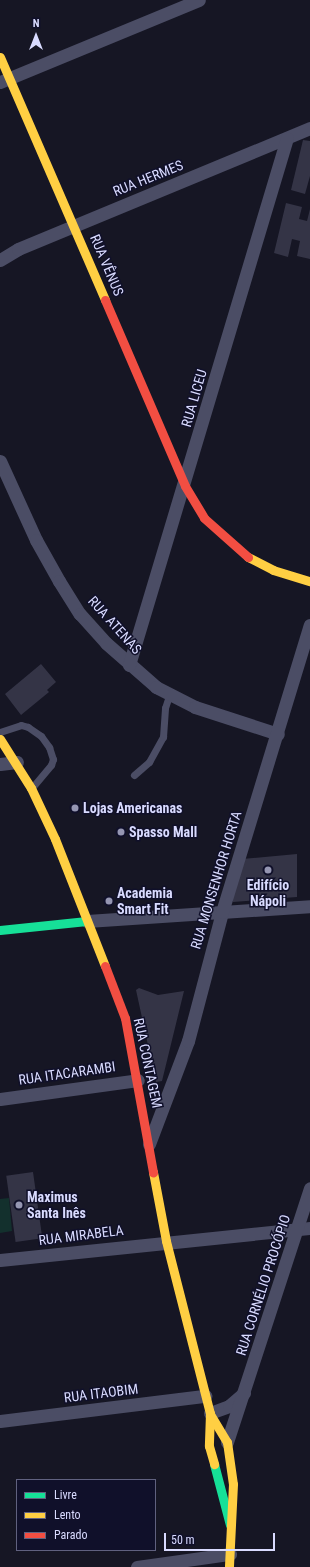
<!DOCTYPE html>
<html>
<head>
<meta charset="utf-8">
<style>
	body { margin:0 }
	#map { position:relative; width:310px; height:1567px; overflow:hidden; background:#161624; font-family:"Roboto Condensed",sans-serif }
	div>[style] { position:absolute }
	.green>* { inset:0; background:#13302d }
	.building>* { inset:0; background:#343446; transform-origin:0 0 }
	.lane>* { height:7px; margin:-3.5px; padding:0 3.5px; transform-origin:3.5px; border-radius:3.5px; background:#4b4d65 }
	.street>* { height:13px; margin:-6.5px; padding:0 6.5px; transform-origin:6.5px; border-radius:6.5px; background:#4b4d65 }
	.fast>* { height:9px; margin:-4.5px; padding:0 4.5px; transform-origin:4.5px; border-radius:4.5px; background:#16e098 }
	.slow>* { height:9px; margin:-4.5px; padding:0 4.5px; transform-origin:4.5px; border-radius:4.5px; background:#ffcf43 }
	.jam>* { height:9px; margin:-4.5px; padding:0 4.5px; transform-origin:4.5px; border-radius:4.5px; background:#f24e42 }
	.dots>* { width:11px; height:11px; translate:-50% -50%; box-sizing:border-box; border:2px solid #10102a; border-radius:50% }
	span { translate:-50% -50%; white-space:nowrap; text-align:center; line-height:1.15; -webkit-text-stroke:3px #10102a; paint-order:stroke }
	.street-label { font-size:14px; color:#d9dbff }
	.poi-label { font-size:14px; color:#d9dbff; font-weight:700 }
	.left { translate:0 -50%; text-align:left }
	.legend { position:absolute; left:16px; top:1479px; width:140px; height:72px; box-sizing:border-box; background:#10102a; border:1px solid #60617f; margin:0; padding:5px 7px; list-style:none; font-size:12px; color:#d9dbff }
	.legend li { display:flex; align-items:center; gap:8px; height:20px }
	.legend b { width:20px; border:1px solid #60617f }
	.north { position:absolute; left:16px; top:16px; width:40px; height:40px; -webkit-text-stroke:3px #10102a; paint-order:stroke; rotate:0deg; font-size:11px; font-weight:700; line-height:16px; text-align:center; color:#d9dbff }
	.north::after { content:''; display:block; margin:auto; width:14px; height:18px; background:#d9dbff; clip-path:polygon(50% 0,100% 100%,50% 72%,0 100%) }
	.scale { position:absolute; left:164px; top:1533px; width:111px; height:18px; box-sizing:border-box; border:2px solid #d9dbff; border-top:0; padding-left:5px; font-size:12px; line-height:14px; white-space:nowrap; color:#d9dbff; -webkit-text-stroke:3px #10102a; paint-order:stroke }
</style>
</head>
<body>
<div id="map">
	<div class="green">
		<i style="clip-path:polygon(9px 1198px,12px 1231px,0 1233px,0 1199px)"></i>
	</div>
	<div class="building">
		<i style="clip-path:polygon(303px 140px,310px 141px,310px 176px,305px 194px,291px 190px)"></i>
		<i style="clip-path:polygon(286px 203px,302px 207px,299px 219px,307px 221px,310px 209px,310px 259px,297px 256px,300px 241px,292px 239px,288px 257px,274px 253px)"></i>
		<i style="clip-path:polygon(41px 664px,56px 682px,47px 690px,49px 692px,21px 715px,5px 694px)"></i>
		<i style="clip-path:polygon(297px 854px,297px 897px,233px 902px,233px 890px,242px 859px)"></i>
		<i style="clip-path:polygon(139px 988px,158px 995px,184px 991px,162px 1081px,156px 1082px,136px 990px)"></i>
		<i style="left:33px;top:1172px;width:67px;height:27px;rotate:82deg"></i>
	</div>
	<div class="lane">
		<i style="left:0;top:732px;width:22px;rotate:-18deg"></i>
		<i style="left:21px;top:725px;width:7px;rotate:16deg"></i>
		<i style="left:28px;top:727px;width:16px;rotate:35deg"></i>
		<i style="left:41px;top:736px;width:14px;rotate:54deg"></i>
		<i style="left:49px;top:747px;width:13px;rotate:72deg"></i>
		<i style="left:53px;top:759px;width:6px;rotate:108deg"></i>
		<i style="left:51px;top:765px;width:30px;rotate:130deg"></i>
		<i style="left:134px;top:775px;width:20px;rotate:-41deg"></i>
		<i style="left:149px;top:762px;width:29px;rotate:-61deg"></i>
		<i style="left:163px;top:737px;width:29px;rotate:-86deg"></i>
		<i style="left:165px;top:708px;width:16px;rotate:-72deg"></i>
	</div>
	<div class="street">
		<i style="left:0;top:82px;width:215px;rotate:-22.4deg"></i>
		<i style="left:0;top:260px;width:21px;rotate:-31deg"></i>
		<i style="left:18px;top:249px;width:316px;rotate:-22.5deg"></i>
		<i style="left:0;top:461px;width:87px;rotate:65.5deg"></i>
		<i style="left:36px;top:540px;width:47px;rotate:60.7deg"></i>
		<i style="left:59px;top:581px;width:39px;rotate:58deg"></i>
		<i style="left:80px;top:614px;width:39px;rotate:48deg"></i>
		<i style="left:106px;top:643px;width:67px;rotate:41.3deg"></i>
		<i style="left:156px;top:687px;width:44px;rotate:27.1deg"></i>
		<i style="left:195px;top:707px;width:87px;rotate:18deg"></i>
		<i style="left:129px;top:665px;width:550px;rotate:-73.31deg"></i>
		<i style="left:0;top:764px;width:17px;rotate:-7deg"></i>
		<i style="left:87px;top:921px;width:224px;rotate:-3.8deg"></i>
		<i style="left:0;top:1099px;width:139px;rotate:-7.8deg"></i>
		<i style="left:149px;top:1144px;width:110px;rotate:-69.3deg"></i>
		<i style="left:188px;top:1041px;width:133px;rotate:-75.2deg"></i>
		<i style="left:222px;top:912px;width:300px;rotate:-73deg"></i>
		<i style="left:0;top:1260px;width:312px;rotate:-5.9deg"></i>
		<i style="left:210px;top:1413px;width:20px;rotate:-20deg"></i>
		<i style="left:229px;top:1406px;width:20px;rotate:-41deg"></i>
		<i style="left:0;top:1421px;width:207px;rotate:-7deg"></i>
		<i style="left:227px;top:1442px;width:267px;rotate:-71.9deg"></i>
		<i style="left:137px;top:1567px;width:94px;rotate:-8deg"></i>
	</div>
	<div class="fast">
		<i style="left:0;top:930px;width:87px;rotate:-5.9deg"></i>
		<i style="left:214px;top:1464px;width:63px;rotate:75.3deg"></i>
	</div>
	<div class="slow">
		<i style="left:0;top:57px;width:265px;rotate:66.6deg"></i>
		<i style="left:248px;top:557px;width:28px;rotate:27deg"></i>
		<i style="left:273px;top:570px;width:39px;rotate:17deg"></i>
		<i style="left:0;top:739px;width:58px;rotate:57.7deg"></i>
		<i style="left:31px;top:788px;width:56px;rotate:64.8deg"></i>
		<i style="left:55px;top:839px;width:136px;rotate:68.5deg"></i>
		<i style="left:153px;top:1172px;width:70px;rotate:79.3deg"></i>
		<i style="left:166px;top:1241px;width:178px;rotate:75.7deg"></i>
		<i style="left:210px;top:1413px;width:33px;rotate:92deg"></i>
		<i style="left:209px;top:1446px;width:19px;rotate:74deg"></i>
		<i style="left:210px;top:1414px;width:33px;rotate:59deg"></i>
		<i style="left:227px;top:1442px;width:42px;rotate:81.9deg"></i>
		<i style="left:233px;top:1484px;width:83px;rotate:92.8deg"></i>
	</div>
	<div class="jam">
		<i style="left:105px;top:300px;width:202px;rotate:66.7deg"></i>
		<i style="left:185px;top:486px;width:37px;rotate:59deg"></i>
		<i style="left:204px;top:518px;width:59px;rotate:41.6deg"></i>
		<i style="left:105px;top:966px;width:56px;rotate:69deg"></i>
		<i style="left:125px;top:1018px;width:157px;rotate:79.7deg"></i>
	</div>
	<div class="dots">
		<i style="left:75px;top:808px;background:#9596b2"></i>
		<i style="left:121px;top:832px;background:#9596b2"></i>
		<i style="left:268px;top:870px;background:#9596b2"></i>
		<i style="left:109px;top:901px;background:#9596b2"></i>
		<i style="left:19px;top:1205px;background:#9596b2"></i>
	</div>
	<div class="street-label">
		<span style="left:148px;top:178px;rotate:-22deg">RUA HERMES</span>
		<span style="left:107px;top:265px;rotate:67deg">RUA VÊNUS</span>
		<span style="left:194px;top:398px;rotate:-74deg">RUA LICEU</span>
		<span style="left:115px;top:625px;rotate:48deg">RUA ATENAS</span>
		<span style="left:216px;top:880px;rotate:-73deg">RUA MONSENHOR HORTA</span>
		<span style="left:148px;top:1063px;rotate:78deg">RUA CONTAGEM</span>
		<span style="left:67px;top:1073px;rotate:-8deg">RUA ITACARAMBI</span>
		<span style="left:81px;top:1235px;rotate:-7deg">RUA MIRABELA</span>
		<span style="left:263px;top:1285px;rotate:-72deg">RUA CORNÉLIO PROCÓPIO</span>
		<span style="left:101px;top:1393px;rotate:-7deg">RUA ITAOBIM</span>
	</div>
	<div class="poi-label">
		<span class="left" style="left:83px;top:808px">Lojas Americanas</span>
		<span class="left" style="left:129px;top:832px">Spasso Mall</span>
		<span style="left:268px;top:893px">Edifício<br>Nápoli</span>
		<span class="left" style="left:117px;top:901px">Academia<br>Smart Fit</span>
		<span class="left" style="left:27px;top:1205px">Maximus<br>Santa Inês</span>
	</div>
	<ul class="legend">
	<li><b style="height:5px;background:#16e098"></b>Livre</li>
	<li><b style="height:5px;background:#ffcf43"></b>Lento</li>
	<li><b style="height:5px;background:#f24e42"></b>Parado</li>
	</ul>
	<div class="north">N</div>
	<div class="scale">50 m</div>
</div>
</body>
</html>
